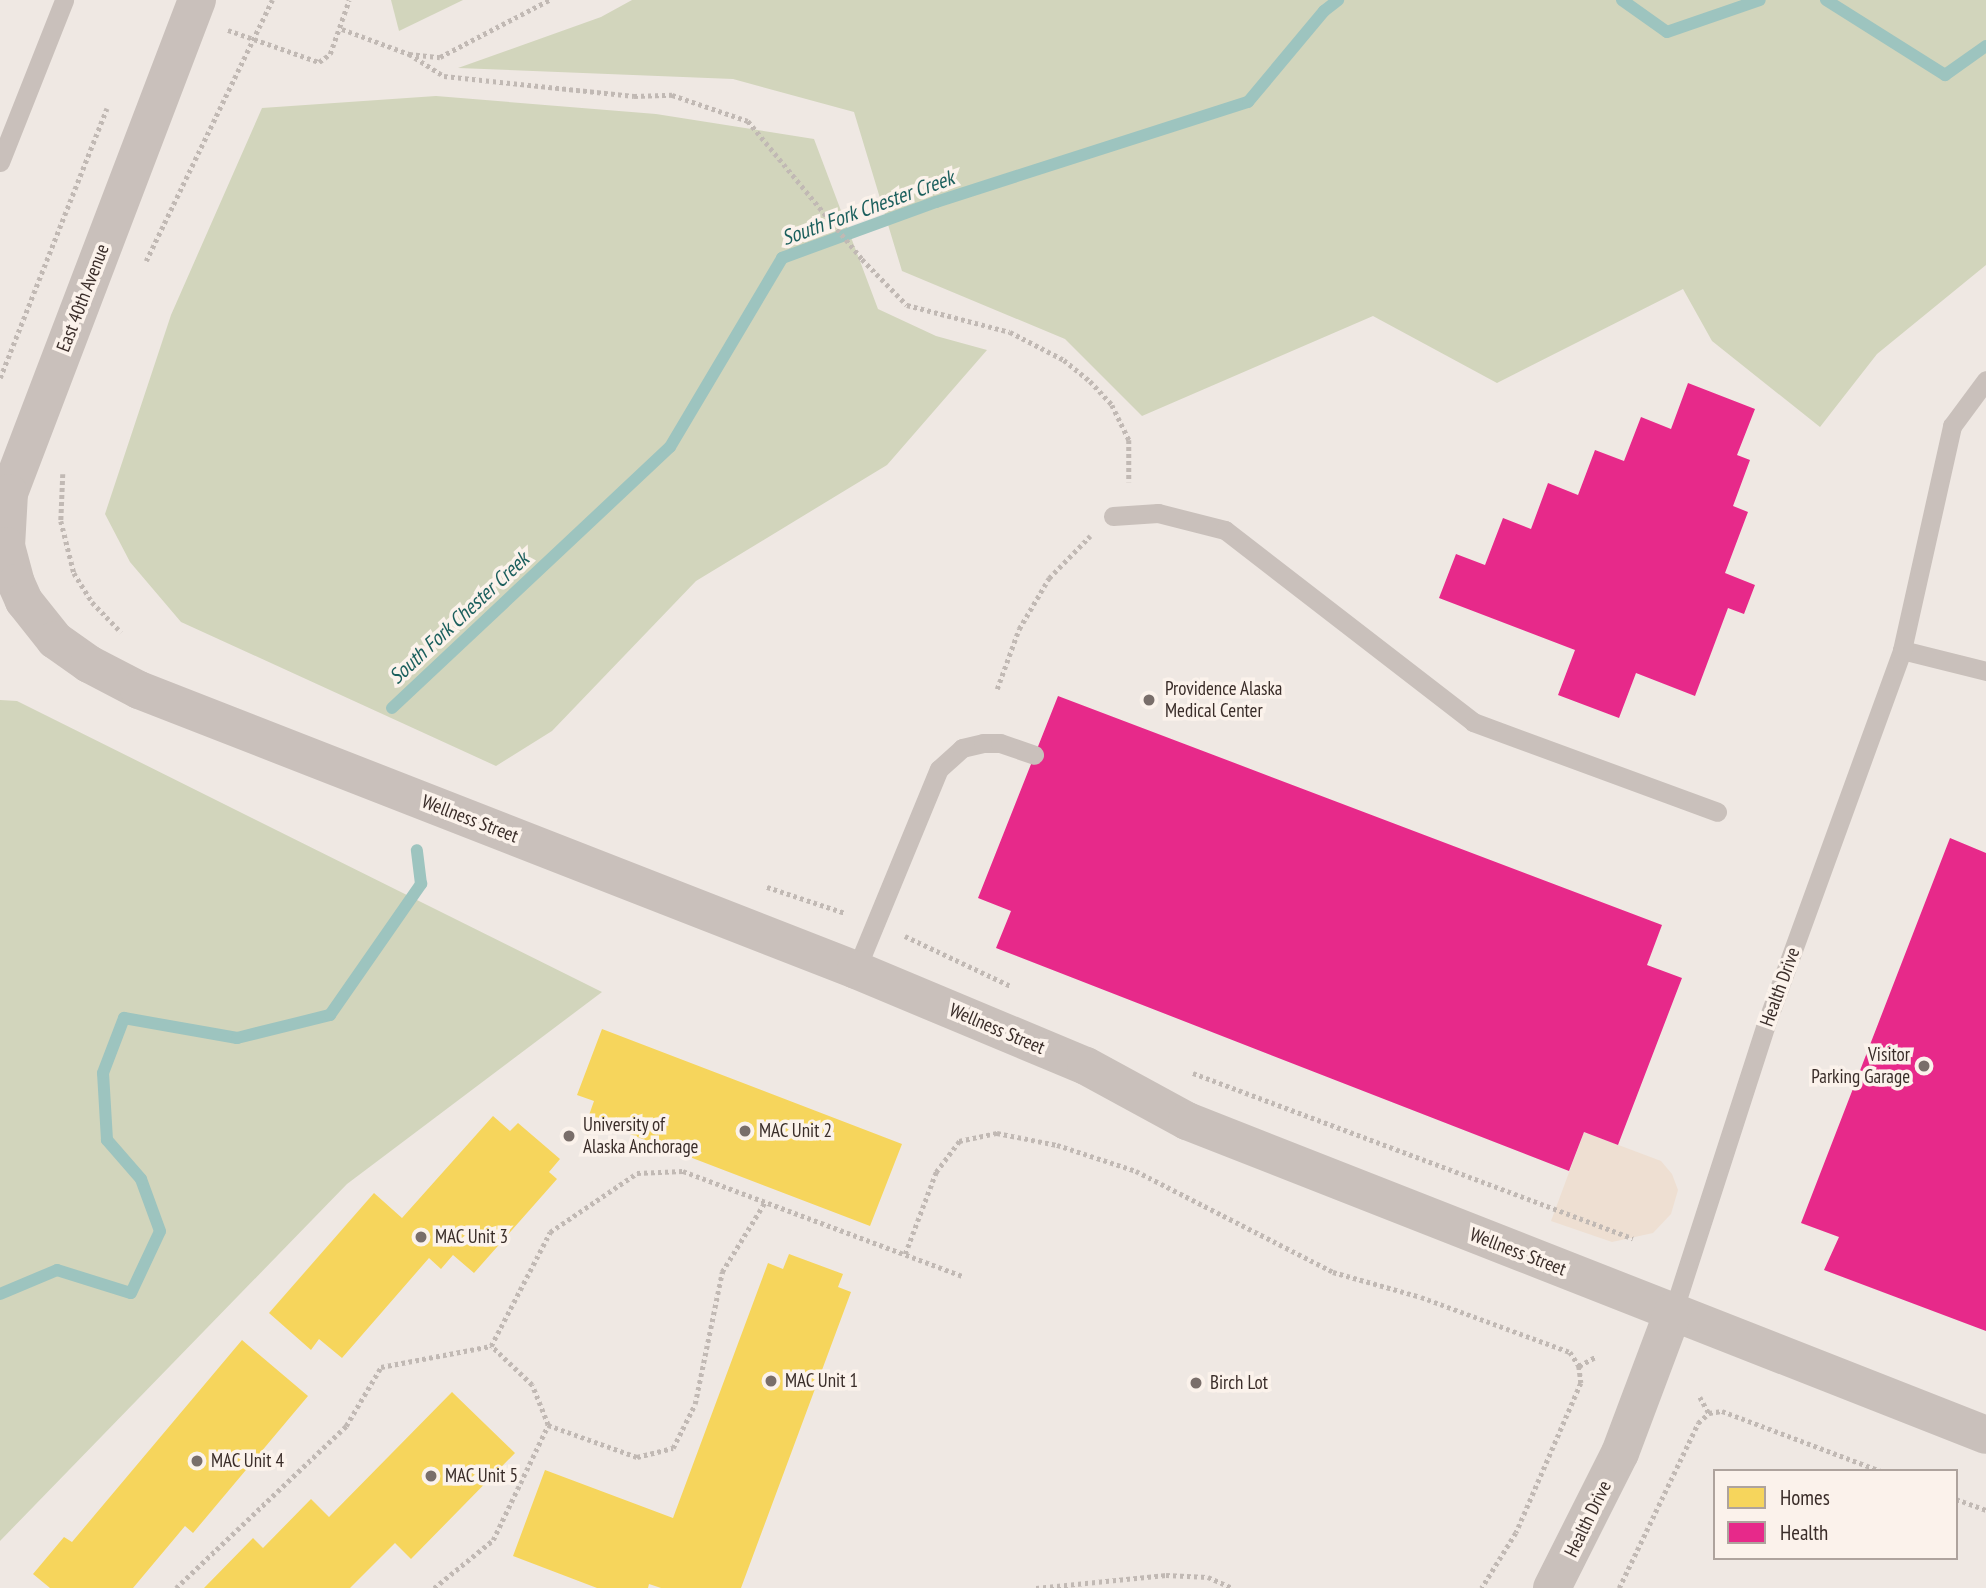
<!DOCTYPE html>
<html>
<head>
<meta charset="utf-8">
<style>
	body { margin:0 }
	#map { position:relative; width:1986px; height:1588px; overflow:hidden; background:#efe8e3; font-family:"PT Sans Narrow",sans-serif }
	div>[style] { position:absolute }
	.green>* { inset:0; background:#d2d5bc }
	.plaza>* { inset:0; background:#eedfd2 }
	.homes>* { inset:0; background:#f6d55c }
	.health>* { inset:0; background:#e7298a }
	.stream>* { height:12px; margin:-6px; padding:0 6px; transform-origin:6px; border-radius:6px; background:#9dc4bf }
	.path>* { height:4.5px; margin-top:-2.25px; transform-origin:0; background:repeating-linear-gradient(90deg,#c1b9b4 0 3.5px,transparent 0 7px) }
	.service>* { height:19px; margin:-9.5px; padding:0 9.5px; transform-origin:9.5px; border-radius:9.5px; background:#c9c0bb }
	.minor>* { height:38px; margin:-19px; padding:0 19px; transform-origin:19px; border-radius:19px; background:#c9c0bb }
	.dots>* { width:19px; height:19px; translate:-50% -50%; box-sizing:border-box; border:4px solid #fbf2eb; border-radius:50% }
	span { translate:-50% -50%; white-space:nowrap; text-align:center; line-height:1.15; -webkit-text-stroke:7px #fbf2eb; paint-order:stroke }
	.street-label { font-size:19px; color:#3a2d29 }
	.poi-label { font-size:19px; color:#3a2d29 }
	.left { translate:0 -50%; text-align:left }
	.right { translate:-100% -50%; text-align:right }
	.water-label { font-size:21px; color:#1b5f5d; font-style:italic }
	.legend { position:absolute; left:1713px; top:1469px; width:245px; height:91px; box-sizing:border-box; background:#fbf2eb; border:2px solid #aea39d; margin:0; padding:9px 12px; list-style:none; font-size:21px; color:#3a2d29 }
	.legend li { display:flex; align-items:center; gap:14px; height:35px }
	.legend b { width:35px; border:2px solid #aea39d }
</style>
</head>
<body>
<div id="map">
	<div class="green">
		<i style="clip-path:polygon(391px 0,463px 0,399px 31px)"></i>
		<i style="clip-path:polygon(632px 0,1986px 0,1986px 265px,1877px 354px,1820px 427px,1712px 341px,1683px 289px,1497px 383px,1373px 316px,1142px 416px,1065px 339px,902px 271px,854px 112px,733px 79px,458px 68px,601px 17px)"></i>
		<i style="clip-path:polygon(436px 96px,656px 114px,814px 139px,878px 309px,936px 336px,987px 350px,887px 465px,696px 581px,552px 731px,496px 766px,181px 622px,130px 562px,105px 514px,171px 315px,262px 108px)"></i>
		<i style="clip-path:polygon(0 700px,17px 701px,602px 992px,347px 1184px,0 1541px)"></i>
	</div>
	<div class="plaza">
		<i style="clip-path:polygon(1584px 1132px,1661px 1161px,1672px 1174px,1678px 1190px,1671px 1214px,1653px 1233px,1612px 1242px,1551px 1221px)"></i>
	</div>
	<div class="homes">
		<i style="clip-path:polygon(602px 1029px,902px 1144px,870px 1226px,588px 1118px,594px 1101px,577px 1095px)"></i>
		<i style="clip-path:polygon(493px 1116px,510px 1131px,518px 1123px,560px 1159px,549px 1172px,557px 1179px,474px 1273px,453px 1255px,441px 1269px,429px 1258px,342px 1358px,319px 1339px,311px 1350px,269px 1313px,374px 1193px,402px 1218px)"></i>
		<i style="clip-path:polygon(789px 1254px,843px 1274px,838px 1287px,851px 1292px,741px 1588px,661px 1588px,649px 1584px,648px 1588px,597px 1588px,513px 1556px,545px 1470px,673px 1518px,768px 1263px,783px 1269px)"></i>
		<i style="clip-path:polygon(242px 1340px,308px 1396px,193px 1533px,185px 1526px,133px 1588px,50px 1588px,33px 1574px,64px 1537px,72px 1542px)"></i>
		<i style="clip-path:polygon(452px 1392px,515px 1453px,411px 1559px,395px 1543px,350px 1588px,204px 1588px,253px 1538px,263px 1548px,311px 1499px,329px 1517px)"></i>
	</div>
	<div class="health">
		<i style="clip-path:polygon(1688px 383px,1755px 409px,1737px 455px,1750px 460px,1733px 506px,1748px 512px,1725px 573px,1755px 585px,1744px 614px,1728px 608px,1695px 696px,1636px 673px,1619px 718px,1558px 695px,1575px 650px,1439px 598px,1456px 554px,1485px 565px,1503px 518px,1531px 529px,1548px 483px,1578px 495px,1595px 450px,1624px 461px,1641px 417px,1671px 429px)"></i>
		<i style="clip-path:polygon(1058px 696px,1662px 925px,1647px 965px,1682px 978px,1618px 1145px,1584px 1132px,1569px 1171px,996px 948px,1011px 911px,978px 898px)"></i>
		<i style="clip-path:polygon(1950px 838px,1986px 853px,1986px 1331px,1824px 1270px,1839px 1237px,1801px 1223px)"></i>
	</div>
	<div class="stream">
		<i style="left:1622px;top:0;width:55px;rotate:35.4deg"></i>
		<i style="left:1667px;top:32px;width:98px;rotate:-19deg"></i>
		<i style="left:1826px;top:0;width:141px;rotate:32.2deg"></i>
		<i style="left:1945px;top:75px;width:50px;rotate:-35.3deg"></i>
		<i style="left:392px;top:708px;width:381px;rotate:-43.2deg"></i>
		<i style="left:670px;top:447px;width:220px;rotate:-59.3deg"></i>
		<i style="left:782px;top:258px;width:164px;rotate:-20deg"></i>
		<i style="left:936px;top:202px;width:328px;rotate:-17.8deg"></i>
		<i style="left:1248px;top:102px;width:119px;rotate:-50.1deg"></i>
		<i style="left:1324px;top:11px;width:18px;rotate:-38deg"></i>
		<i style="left:0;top:1294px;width:62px;rotate:-22.8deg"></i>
		<i style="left:57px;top:1270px;width:77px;rotate:17.3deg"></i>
		<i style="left:131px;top:1293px;width:68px;rotate:-64.9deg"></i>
		<i style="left:160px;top:1231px;width:55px;rotate:-110.1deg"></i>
		<i style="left:141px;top:1179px;width:52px;rotate:-131.1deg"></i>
		<i style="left:107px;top:1140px;width:67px;rotate:-93.4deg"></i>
		<i style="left:103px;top:1073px;width:59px;rotate:-69.1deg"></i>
		<i style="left:124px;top:1018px;width:115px;rotate:10deg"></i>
		<i style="left:237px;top:1038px;width:96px;rotate:-13.9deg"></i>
		<i style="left:330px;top:1015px;width:160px;rotate:-55.2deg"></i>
		<i style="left:421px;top:884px;width:34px;rotate:-97deg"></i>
	</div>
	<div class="path">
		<i style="left:342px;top:29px;width:72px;rotate:20.5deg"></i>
		<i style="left:409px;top:54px;width:31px;rotate:6deg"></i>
		<i style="left:440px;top:57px;width:123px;rotate:-27.6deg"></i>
		<i style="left:228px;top:30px;width:96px;rotate:19.4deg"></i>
		<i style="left:319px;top:62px;width:14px;rotate:-36deg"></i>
		<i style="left:330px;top:54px;width:57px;rotate:-70.6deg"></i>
		<i style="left:409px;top:54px;width:41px;rotate:32.2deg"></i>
		<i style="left:444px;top:76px;width:191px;rotate:6deg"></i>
		<i style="left:634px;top:96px;width:38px;rotate:-2deg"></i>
		<i style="left:672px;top:95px;width:80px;rotate:18.9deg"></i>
		<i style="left:748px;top:121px;width:179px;rotate:50.4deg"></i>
		<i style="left:862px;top:259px;width:64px;rotate:45.6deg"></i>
		<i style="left:907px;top:305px;width:106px;rotate:14.7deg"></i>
		<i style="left:1010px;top:332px;width:61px;rotate:27.4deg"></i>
		<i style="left:1064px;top:360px;width:33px;rotate:39deg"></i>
		<i style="left:1090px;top:381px;width:33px;rotate:47deg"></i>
		<i style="left:1112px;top:405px;width:39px;rotate:64deg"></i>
		<i style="left:1129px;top:440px;width:42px;rotate:90deg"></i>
		<i style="left:146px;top:261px;width:290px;rotate:-64.2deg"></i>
		<i style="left:0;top:378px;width:290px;rotate:-68.4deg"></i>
		<i style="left:63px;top:474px;width:47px;rotate:92.4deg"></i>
		<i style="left:61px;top:521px;width:54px;rotate:76deg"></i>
		<i style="left:74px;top:573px;width:34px;rotate:58deg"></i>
		<i style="left:92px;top:602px;width:42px;rotate:46deg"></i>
		<i style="left:997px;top:689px;width:64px;rotate:-69.9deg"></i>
		<i style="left:1019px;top:629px;width:59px;rotate:-59.5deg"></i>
		<i style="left:1049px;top:578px;width:59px;rotate:-45.7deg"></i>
		<i style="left:767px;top:887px;width:82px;rotate:18.4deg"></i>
		<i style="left:905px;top:936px;width:117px;rotate:25.3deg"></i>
		<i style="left:1193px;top:1073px;width:470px;rotate:20.6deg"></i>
		<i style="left:905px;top:1254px;width:88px;rotate:-69.3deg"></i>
		<i style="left:936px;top:1172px;width:39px;rotate:-53deg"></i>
		<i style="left:959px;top:1141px;width:39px;rotate:-12deg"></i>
		<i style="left:997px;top:1133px;width:61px;rotate:11.3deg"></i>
		<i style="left:1057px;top:1145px;width:83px;rotate:18.2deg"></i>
		<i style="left:1136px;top:1171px;width:221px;rotate:27.1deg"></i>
		<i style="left:1333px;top:1272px;width:91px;rotate:15.9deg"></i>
		<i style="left:1421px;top:1297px;width:159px;rotate:20.3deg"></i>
		<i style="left:1570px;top:1352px;width:17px;rotate:57deg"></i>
		<i style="left:1579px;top:1366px;width:17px;rotate:83deg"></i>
		<i style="left:1581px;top:1383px;width:163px;rotate:113.4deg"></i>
		<i style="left:1516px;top:1533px;width:65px;rotate:121.7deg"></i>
		<i style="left:1579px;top:1366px;width:18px;rotate:-29deg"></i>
		<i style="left:1700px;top:1397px;width:18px;rotate:61deg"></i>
		<i style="left:548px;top:1425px;width:95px;rotate:19.8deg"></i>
		<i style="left:637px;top:1457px;width:37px;rotate:-14deg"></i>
		<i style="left:673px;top:1448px;width:49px;rotate:-63.4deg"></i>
		<i style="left:695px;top:1404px;width:135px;rotate:-78.4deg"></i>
		<i style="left:722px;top:1272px;width:82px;rotate:-58.4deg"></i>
		<i style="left:1956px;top:1499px;width:32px;rotate:20deg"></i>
		<i style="left:176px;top:1588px;width:235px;rotate:-43.6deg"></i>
		<i style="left:346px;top:1426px;width:69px;rotate:-59.3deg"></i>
		<i style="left:381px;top:1367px;width:112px;rotate:-10.8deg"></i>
		<i style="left:491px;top:1346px;width:128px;rotate:-62.6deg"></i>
		<i style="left:550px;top:1232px;width:105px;rotate:-34.1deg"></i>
		<i style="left:637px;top:1173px;width:46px;rotate:-2.5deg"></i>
		<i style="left:683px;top:1171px;width:299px;rotate:20.6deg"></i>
		<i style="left:434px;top:1588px;width:76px;rotate:-39.1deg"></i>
		<i style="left:493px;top:1540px;width:127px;rotate:-64.4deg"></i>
		<i style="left:548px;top:1425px;width:43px;rotate:-111.8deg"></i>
		<i style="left:532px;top:1385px;width:57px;rotate:-136.4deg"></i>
		<i style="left:1036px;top:1588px;width:131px;rotate:-5.7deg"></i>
		<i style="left:1166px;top:1575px;width:42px;rotate:2.7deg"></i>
		<i style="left:1208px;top:1577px;width:27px;rotate:24deg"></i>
		<i style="left:1619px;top:1588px;width:183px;rotate:-64.4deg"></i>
		<i style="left:1698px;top:1423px;width:15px;rotate:-42deg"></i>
		<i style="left:1709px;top:1413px;width:13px;rotate:-9deg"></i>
		<i style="left:1722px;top:1411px;width:170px;rotate:20.7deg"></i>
	</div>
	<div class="service">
		<i style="left:0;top:162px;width:174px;rotate:-68.4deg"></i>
		<i style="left:1113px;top:516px;width:45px;rotate:-3.8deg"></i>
		<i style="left:1158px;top:513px;width:69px;rotate:14.2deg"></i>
		<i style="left:1225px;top:530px;width:314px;rotate:37.7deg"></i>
		<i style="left:1473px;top:722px;width:260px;rotate:20.2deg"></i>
		<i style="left:1902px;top:650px;width:87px;rotate:14deg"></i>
		<i style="left:856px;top:970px;width:217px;rotate:-67.6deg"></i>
		<i style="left:939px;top:769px;width:31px;rotate:-42deg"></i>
		<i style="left:962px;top:748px;width:22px;rotate:-13deg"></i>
		<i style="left:983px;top:743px;width:17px"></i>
		<i style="left:1000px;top:743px;width:36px;rotate:19deg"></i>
		<i style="left:1673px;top:1312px;width:299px;rotate:-72.1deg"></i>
		<i style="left:1765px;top:1027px;width:401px;rotate:-70deg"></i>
		<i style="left:1902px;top:650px;width:230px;rotate:-77.4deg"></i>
		<i style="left:1952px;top:426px;width:57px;rotate:-53.5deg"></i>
	</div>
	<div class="minor">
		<i style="left:197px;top:0;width:528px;rotate:110.87deg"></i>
		<i style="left:9px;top:493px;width:53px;rotate:93.2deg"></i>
		<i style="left:6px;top:546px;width:38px;rotate:75deg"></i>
		<i style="left:16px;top:583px;width:20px;rotate:66deg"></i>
		<i style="left:24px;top:601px;width:50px;rotate:51.5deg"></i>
		<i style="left:55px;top:640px;width:42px;rotate:35.2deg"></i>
		<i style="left:89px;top:664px;width:56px;rotate:27.5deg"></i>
		<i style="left:139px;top:690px;width:770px;rotate:21.33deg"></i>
		<i style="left:856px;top:970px;width:249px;rotate:22.7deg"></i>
		<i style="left:1086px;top:1066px;width:115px;rotate:28.6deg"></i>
		<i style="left:1187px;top:1121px;width:858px;rotate:21.45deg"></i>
		<i style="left:1552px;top:1588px;width:151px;rotate:-63.3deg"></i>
		<i style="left:1620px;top:1453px;width:151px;rotate:-69.4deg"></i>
	</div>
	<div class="dots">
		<i style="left:1149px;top:700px;background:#796e6a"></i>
		<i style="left:1924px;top:1066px;background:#796e6a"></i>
		<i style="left:745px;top:1131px;background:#796e6a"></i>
		<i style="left:569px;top:1136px;background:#796e6a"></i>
		<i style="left:421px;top:1237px;background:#796e6a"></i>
		<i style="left:771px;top:1381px;background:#796e6a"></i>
		<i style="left:1196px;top:1383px;background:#796e6a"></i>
		<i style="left:197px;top:1461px;background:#796e6a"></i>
		<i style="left:431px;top:1476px;background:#796e6a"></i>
	</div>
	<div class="street-label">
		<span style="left:83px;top:298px;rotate:-69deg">East 40th Avenue</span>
		<span style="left:470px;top:819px;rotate:21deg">Wellness Street</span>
		<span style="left:1780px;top:987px;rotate:-70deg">Health Drive</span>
		<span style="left:997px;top:1029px;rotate:23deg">Wellness Street</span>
		<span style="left:1518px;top:1252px;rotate:21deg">Wellness Street</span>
		<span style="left:1588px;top:1519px;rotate:-64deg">Health Drive</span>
	</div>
	<div class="poi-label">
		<span class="left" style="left:1165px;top:700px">Providence Alaska<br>Medical Center</span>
		<span class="right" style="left:1910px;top:1066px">Visitor<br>Parking Garage</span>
		<span class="left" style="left:583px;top:1136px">University of<br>Alaska Anchorage</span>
		<span class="left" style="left:759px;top:1131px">MAC Unit 2</span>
		<span class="left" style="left:435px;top:1237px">MAC Unit 3</span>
		<span class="left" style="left:785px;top:1381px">MAC Unit 1</span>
		<span class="left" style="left:1210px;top:1383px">Birch Lot</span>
		<span class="left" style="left:211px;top:1461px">MAC Unit 4</span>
		<span class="left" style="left:445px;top:1476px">MAC Unit 5</span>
	</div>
	<div class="water-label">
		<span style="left:868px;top:208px;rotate:-20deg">South Fork Chester Creek</span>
		<span style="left:459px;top:618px;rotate:-43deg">South Fork Chester Creek</span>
	</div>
	<ul class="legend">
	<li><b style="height:19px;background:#f6d55c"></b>Homes</li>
	<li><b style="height:19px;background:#e7298a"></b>Health</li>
	</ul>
</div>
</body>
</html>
